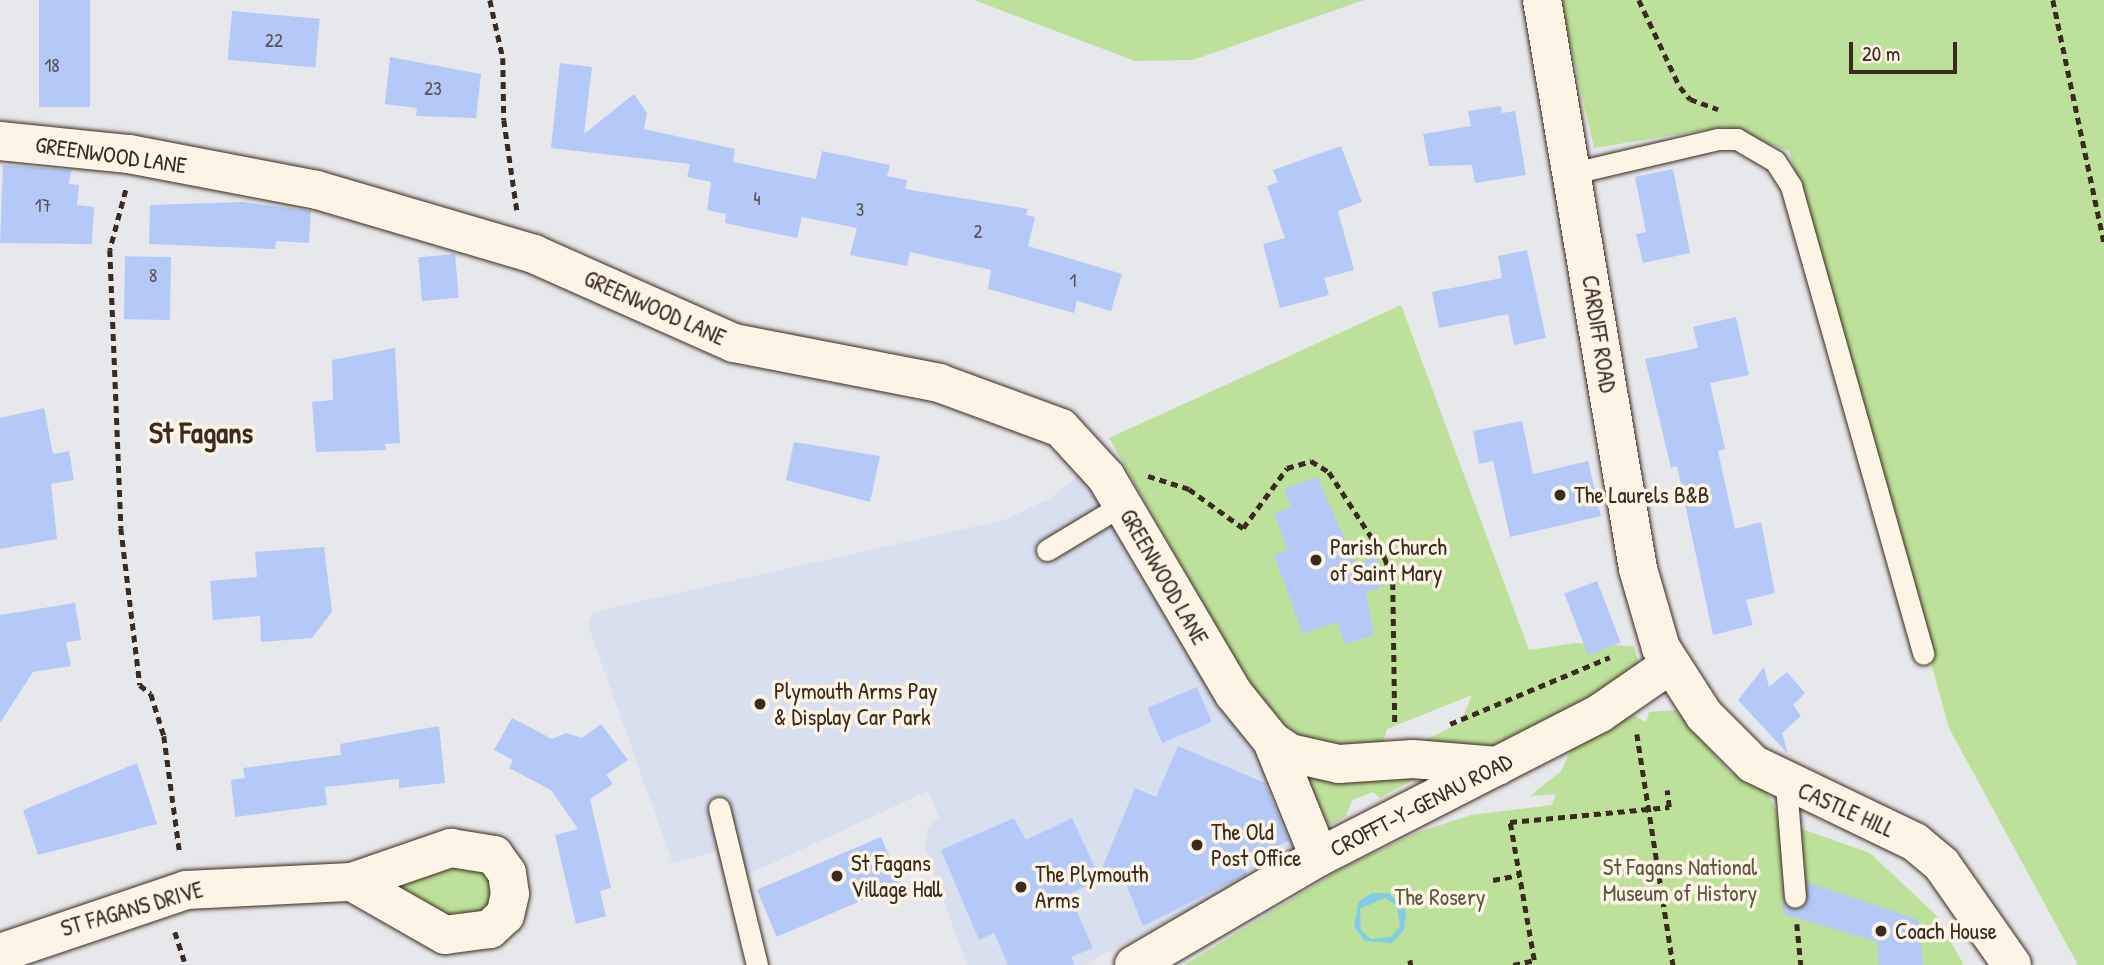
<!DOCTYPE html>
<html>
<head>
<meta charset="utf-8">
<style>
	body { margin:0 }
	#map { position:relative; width:2104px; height:965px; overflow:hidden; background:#e7e8eb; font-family:"Patrick Hand",sans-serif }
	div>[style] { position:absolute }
	.built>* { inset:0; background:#d8dfef }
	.green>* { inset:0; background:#bde19b }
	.water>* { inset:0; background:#83cde4 }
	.building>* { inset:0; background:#b5c9f8; transform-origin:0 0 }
	.path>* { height:4.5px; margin-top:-2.25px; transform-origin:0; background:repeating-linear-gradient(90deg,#3b2a1e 0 7px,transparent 0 12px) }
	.roads { filter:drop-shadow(0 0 2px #3b2a1e) drop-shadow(0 0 2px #3b2a1e) }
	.lane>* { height:21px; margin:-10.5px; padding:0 10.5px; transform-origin:10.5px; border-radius:10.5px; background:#fcf5e5 }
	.street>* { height:38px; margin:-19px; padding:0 19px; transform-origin:19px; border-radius:19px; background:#fcf5e5 }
	.secondary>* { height:38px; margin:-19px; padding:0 19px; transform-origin:19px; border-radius:19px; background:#fcf5e5 }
	.dots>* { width:19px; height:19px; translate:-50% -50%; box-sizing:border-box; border:4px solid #fcf5e5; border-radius:50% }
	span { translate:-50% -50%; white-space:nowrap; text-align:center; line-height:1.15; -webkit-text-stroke:7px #fcf5e5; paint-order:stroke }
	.number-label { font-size:19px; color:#5a5254 }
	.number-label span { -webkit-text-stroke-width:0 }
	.street-label { font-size:23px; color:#3b2a1e }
	.poi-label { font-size:23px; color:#3b2a1e }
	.left { translate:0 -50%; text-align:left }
	.park-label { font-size:23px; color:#5c583d }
	.district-label { font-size:30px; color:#3b2a1e; font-weight:700 }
	.scale { position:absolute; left:1849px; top:42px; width:108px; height:32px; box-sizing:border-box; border:4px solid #3b2a1e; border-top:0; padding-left:9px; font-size:21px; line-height:24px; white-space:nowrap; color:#3b2a1e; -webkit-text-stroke:5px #fcf5e5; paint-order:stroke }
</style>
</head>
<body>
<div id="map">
	<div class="built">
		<i style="clip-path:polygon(1082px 472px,1257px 743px,1294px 841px,1287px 858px,1083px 965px,967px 965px,925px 848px,927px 829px,939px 817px,928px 791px,742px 877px,725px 881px,716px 851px,673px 864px,588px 625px,593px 612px,1004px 520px,1051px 498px)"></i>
	</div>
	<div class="green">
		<i style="clip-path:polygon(974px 0,1364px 0,1193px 60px,1135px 61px)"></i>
		<i style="clip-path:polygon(1560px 0,2104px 0,2104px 965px,2078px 965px,1949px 728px,1789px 151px,1724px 127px,1594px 148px)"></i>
		<i style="clip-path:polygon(1401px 305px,1529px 650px,1576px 643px,1634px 646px,1639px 665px,1625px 711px,1646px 722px,1649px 712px,1676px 710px,1729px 772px,1763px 784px,1782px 822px,1870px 853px,1935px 914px,1964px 965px,1184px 965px,1346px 866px,1416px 833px,1471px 815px,1552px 805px,1556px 794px,1530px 796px,1561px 771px,1574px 744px,1512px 754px,1421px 742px,1460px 723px,1472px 695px,1387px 729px,1383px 743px,1317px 748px,1262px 707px,1109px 438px)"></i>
		<i style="clip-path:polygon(1312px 774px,1418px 777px,1380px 798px,1373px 792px,1352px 800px,1346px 816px,1331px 825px,1317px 815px,1307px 778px)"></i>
		<i style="clip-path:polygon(471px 860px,495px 880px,489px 911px,445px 920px,387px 882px)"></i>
	</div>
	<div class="water">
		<i style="clip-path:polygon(evenodd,1372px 893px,1389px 893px,1406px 911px,1404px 930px,1392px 943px,1365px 941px,1354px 927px,1358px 902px,1372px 893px,1385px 898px,1397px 906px,1400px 926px,1391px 937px,1371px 939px,1361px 930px,1360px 909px,1385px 898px)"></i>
	</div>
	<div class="building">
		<i style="left:39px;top:0;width:51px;height:107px"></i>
		<i style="left:232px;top:11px;width:88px;height:49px;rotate:5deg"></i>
		<i style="clip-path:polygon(390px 57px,481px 74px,476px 118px,416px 116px,417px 108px,385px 104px)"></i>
		<i style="clip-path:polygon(560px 63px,592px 67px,584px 134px,634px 94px,647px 113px,644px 129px,735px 149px,733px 162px,816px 179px,822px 151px,890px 165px,887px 176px,907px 180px,905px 189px,1028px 209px,1026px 215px,1035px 217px,1028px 246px,1122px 274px,1111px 311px,1077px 301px,1074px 313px,988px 289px,991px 270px,910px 252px,907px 266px,850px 255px,857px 228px,802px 217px,797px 238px,725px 223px,726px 214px,707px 210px,711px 182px,687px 177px,690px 164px,551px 148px)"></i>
		<i style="clip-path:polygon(1501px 106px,1502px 113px,1515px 111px,1526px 175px,1475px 183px,1472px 165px,1429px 166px,1423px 134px,1471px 126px,1468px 111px)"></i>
		<i style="clip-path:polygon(1341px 146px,1362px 202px,1338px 211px,1354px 270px,1324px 278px,1329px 295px,1280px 308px,1263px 244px,1285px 238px,1267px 186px,1278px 182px,1273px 170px)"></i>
		<i style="clip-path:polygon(3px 165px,71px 170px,69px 184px,79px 185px,77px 205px,94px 207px,92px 244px,0 243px)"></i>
		<i style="clip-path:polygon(1673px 169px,1690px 253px,1643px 263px,1636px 234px,1646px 232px,1635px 177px)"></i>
		<i style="clip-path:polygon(243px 202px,311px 211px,309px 243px,276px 241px,275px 249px,149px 244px,150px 205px)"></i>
		<i style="clip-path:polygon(1527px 250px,1546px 338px,1514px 345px,1508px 314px,1439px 328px,1432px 292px,1502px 278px,1498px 256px)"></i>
		<i style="left:455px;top:254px;width:44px;height:37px;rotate:85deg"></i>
		<i style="left:171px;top:257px;width:63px;height:46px;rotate:91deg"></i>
		<i style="clip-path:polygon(1736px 317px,1749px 375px,1710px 383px,1725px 449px,1718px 451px,1735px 529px,1761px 522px,1775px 593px,1746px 600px,1753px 625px,1713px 635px,1677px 466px,1671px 468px,1645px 359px,1698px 348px,1693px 327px)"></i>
		<i style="clip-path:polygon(395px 348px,400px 443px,385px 444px,386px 450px,316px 452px,312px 402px,333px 400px,332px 360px)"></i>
		<i style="clip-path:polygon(44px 408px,53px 454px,69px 451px,74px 480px,51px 484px,57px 539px,0 549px,0 418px)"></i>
		<i style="clip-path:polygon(1522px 421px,1533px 474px,1588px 461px,1601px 516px,1510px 537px,1493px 461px,1479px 464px,1473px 431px)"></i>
		<i style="clip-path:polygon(794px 442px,880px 456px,870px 502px,786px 480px)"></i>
		<i style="clip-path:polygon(1317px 477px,1356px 564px,1376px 557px,1386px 585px,1366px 593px,1374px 635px,1345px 644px,1337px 622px,1303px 634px,1274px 555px,1288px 550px,1274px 514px,1291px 507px,1284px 489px)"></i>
		<i style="clip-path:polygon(324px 547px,332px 612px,312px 638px,261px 642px,260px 616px,213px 620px,210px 581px,257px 577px,255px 552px)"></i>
		<i style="left:1597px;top:581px;width:66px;height:35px;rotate:69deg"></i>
		<i style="clip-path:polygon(75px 603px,81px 640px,66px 642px,71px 666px,33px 672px,0 723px,0 615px)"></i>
		<i style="clip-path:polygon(1764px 667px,1769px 687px,1787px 672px,1805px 693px,1793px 705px,1801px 716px,1782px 733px,1788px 754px,1738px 700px)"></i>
		<i style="left:1197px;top:687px;width:38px;height:54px;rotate:67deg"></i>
		<i style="clip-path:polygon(512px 718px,552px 739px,566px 733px,582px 738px,601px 724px,628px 760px,606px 775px,613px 784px,590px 799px,611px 888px,600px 891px,606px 916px,576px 924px,555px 835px,578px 829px,551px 790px,509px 768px,513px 760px,494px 750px)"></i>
		<i style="clip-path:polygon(439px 726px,445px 783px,399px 788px,399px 779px,325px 787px,327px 805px,235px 817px,231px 780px,245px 778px,243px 768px,341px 755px,340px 744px)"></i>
		<i style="clip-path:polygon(1178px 746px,1265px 783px,1289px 841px,1241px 860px,1247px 874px,1143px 926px,1121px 871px,1069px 894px,1093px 948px,1071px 957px,1075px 965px,1008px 965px,994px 933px,979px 940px,941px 850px,1014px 818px,1026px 840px,1072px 818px,1099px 876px,1135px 788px,1156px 797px)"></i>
		<i style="clip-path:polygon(137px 763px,157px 824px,38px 855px,23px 810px)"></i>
		<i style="left:881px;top:837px;width:51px;height:135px;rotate:67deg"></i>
		<i style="clip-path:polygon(1807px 882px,1919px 920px,1923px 965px,1879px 965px,1877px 942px,1784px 914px,1782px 900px,1795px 910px,1806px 903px)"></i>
	</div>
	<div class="path">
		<i style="left:490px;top:0;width:59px;rotate:77.4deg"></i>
		<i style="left:503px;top:58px;width:62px;rotate:89.1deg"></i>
		<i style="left:504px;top:120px;width:91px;rotate:81.8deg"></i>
		<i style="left:1639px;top:0;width:96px;rotate:64.8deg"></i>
		<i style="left:1680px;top:87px;width:16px;rotate:50deg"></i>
		<i style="left:1690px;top:99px;width:30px;rotate:20deg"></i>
		<i style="left:2053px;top:0;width:248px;rotate:78.1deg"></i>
		<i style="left:126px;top:190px;width:62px;rotate:104.9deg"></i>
		<i style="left:110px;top:250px;width:278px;rotate:87.7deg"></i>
		<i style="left:121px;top:528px;width:158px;rotate:83.1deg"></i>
		<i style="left:140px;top:685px;width:14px;rotate:39deg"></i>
		<i style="left:151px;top:694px;width:44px;rotate:72.8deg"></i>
		<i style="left:164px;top:736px;width:119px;rotate:82.3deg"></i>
		<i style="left:1148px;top:476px;width:43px;rotate:17.6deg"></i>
		<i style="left:1189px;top:489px;width:67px;rotate:35.8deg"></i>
		<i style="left:1243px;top:528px;width:74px;rotate:-53.7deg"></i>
		<i style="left:1287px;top:468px;width:25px;rotate:-16deg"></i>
		<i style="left:1311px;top:461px;width:21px;rotate:31deg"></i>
		<i style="left:1329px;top:472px;width:103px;rotate:56.9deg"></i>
		<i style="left:1385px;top:558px;width:26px;rotate:72deg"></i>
		<i style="left:1393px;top:583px;width:140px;rotate:89.2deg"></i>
		<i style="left:1450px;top:724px;width:173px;rotate:-22.7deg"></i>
		<i style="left:1637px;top:734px;width:234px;rotate:81.1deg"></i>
		<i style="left:1493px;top:880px;width:25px;rotate:-11deg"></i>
		<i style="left:1797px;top:924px;width:41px;rotate:84.4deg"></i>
		<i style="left:175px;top:932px;width:35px;rotate:72deg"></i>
		<i style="left:1410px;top:960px;width:5px;rotate:79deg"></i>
		<i style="left:1513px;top:965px;width:22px;rotate:-13deg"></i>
		<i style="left:1534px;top:960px;width:140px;rotate:-99.9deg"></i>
		<i style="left:1510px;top:822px;width:160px;rotate:-5.4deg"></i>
		<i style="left:1669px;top:807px;width:17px;rotate:-97deg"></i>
	</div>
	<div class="roads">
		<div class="lane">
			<i style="left:1573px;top:173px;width:149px;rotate:-13.2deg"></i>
			<i style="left:1718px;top:139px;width:19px"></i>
			<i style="left:1737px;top:139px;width:44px;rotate:30.1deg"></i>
			<i style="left:1775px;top:161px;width:30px;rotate:57deg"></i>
			<i style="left:1791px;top:186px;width:486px;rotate:74.2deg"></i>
			<i style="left:1047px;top:550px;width:87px;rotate:-31deg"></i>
			<i style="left:1786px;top:785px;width:112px;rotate:85.4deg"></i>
			<i style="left:719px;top:808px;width:162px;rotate:76.4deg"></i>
		</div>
		<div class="street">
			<i style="left:0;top:141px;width:130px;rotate:5.8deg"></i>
			<i style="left:129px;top:154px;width:191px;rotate:10.8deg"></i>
			<i style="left:317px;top:190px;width:226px;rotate:16.4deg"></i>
			<i style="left:534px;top:254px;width:219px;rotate:24deg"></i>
			<i style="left:734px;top:343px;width:209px;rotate:11deg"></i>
			<i style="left:939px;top:383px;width:130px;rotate:20.2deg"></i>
			<i style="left:1061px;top:428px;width:67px;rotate:47.4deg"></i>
			<i style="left:1106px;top:477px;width:252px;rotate:59.5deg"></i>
			<i style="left:1234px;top:694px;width:60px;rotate:51deg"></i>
			<i style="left:1272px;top:741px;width:125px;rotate:67.9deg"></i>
			<i style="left:1272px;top:741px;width:22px;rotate:34deg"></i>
			<i style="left:1290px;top:753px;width:50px;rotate:12.7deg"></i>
			<i style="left:1339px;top:764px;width:74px;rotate:-3.9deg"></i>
			<i style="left:1413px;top:759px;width:85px;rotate:4.7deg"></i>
			<i style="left:0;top:953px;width:196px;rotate:-18.7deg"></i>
			<i style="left:186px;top:890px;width:166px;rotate:-2.8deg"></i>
			<i style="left:352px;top:882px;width:105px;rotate:-19deg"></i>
			<i style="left:451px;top:848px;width:44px;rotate:9.2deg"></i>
			<i style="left:494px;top:855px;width:22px;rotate:54deg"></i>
			<i style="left:507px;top:873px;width:21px;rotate:82deg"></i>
			<i style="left:510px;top:894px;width:22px;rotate:103deg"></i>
			<i style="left:505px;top:915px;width:21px;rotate:137deg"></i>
			<i style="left:490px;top:929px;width:45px;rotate:172.4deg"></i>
			<i style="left:445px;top:935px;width:107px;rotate:-150.3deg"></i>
		</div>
		<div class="secondary">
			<i style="left:1542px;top:0;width:577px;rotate:80.42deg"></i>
			<i style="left:1638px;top:569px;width:82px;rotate:73.8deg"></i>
			<i style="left:1661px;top:648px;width:80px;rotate:57.3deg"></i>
			<i style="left:1704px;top:715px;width:69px;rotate:45deg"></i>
			<i style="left:1753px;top:764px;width:180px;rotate:25.7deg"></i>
			<i style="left:1915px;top:842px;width:35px;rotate:40deg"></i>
			<i style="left:1942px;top:865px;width:122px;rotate:55deg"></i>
			<i style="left:1134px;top:965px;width:214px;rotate:-30.3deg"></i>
			<i style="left:1319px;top:857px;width:316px;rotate:-27.1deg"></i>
			<i style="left:1600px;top:713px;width:86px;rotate:-34.6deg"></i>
		</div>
	</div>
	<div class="dots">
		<i style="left:1560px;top:495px;background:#3b2a1e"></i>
		<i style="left:1316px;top:560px;background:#3b2a1e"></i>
		<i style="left:760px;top:704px;background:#3b2a1e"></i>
		<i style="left:1197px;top:845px;background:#3b2a1e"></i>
		<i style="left:837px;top:876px;background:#3b2a1e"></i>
		<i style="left:1021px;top:887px;background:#3b2a1e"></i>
		<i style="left:1881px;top:931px;background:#3b2a1e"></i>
	</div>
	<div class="number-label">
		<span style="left:274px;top:41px">22</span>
		<span style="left:52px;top:66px">18</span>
		<span style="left:433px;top:89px">23</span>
		<span style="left:757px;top:199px">4</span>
		<span style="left:43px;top:206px">17</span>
		<span style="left:860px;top:210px">3</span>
		<span style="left:978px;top:232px">2</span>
		<span style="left:153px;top:276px">8</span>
		<span style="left:1073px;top:281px">1</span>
	</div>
	<div class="street-label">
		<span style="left:111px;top:155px;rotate:8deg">GREENWOOD LANE</span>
		<span style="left:655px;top:308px;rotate:24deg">GREENWOOD LANE</span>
		<span style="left:1599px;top:334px;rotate:81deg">CARDIFF ROAD</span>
		<span style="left:1164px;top:577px;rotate:60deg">GREENWOOD LANE</span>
		<span style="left:1421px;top:805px;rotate:-27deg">CROFFT-Y-GENAU ROAD</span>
		<span style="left:1846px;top:810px;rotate:24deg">CASTLE HILL</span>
		<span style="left:132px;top:909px;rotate:-16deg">ST FAGANS DRIVE</span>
	</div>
	<div class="poi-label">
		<span class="left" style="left:1574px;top:495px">The Laurels B&amp;B</span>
		<span class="left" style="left:1330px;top:560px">Parish Church<br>of Saint Mary</span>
		<span class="left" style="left:774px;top:704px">Plymouth Arms Pay<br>&amp; Display Car Park</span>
		<span class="left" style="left:1211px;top:845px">The Old<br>Post Office</span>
		<span class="left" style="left:851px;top:876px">St Fagans<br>Village Hall</span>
		<span class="left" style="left:1035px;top:887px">The Plymouth<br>Arms</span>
		<span class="left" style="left:1895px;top:931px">Coach House</span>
	</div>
	<div class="park-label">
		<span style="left:1680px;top:880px">St Fagans National<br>Museum of History</span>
		<span style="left:1440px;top:897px">The Rosery</span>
	</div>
	<div class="district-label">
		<span style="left:201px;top:432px">St Fagans</span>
	</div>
	<div class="scale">20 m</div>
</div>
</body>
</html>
